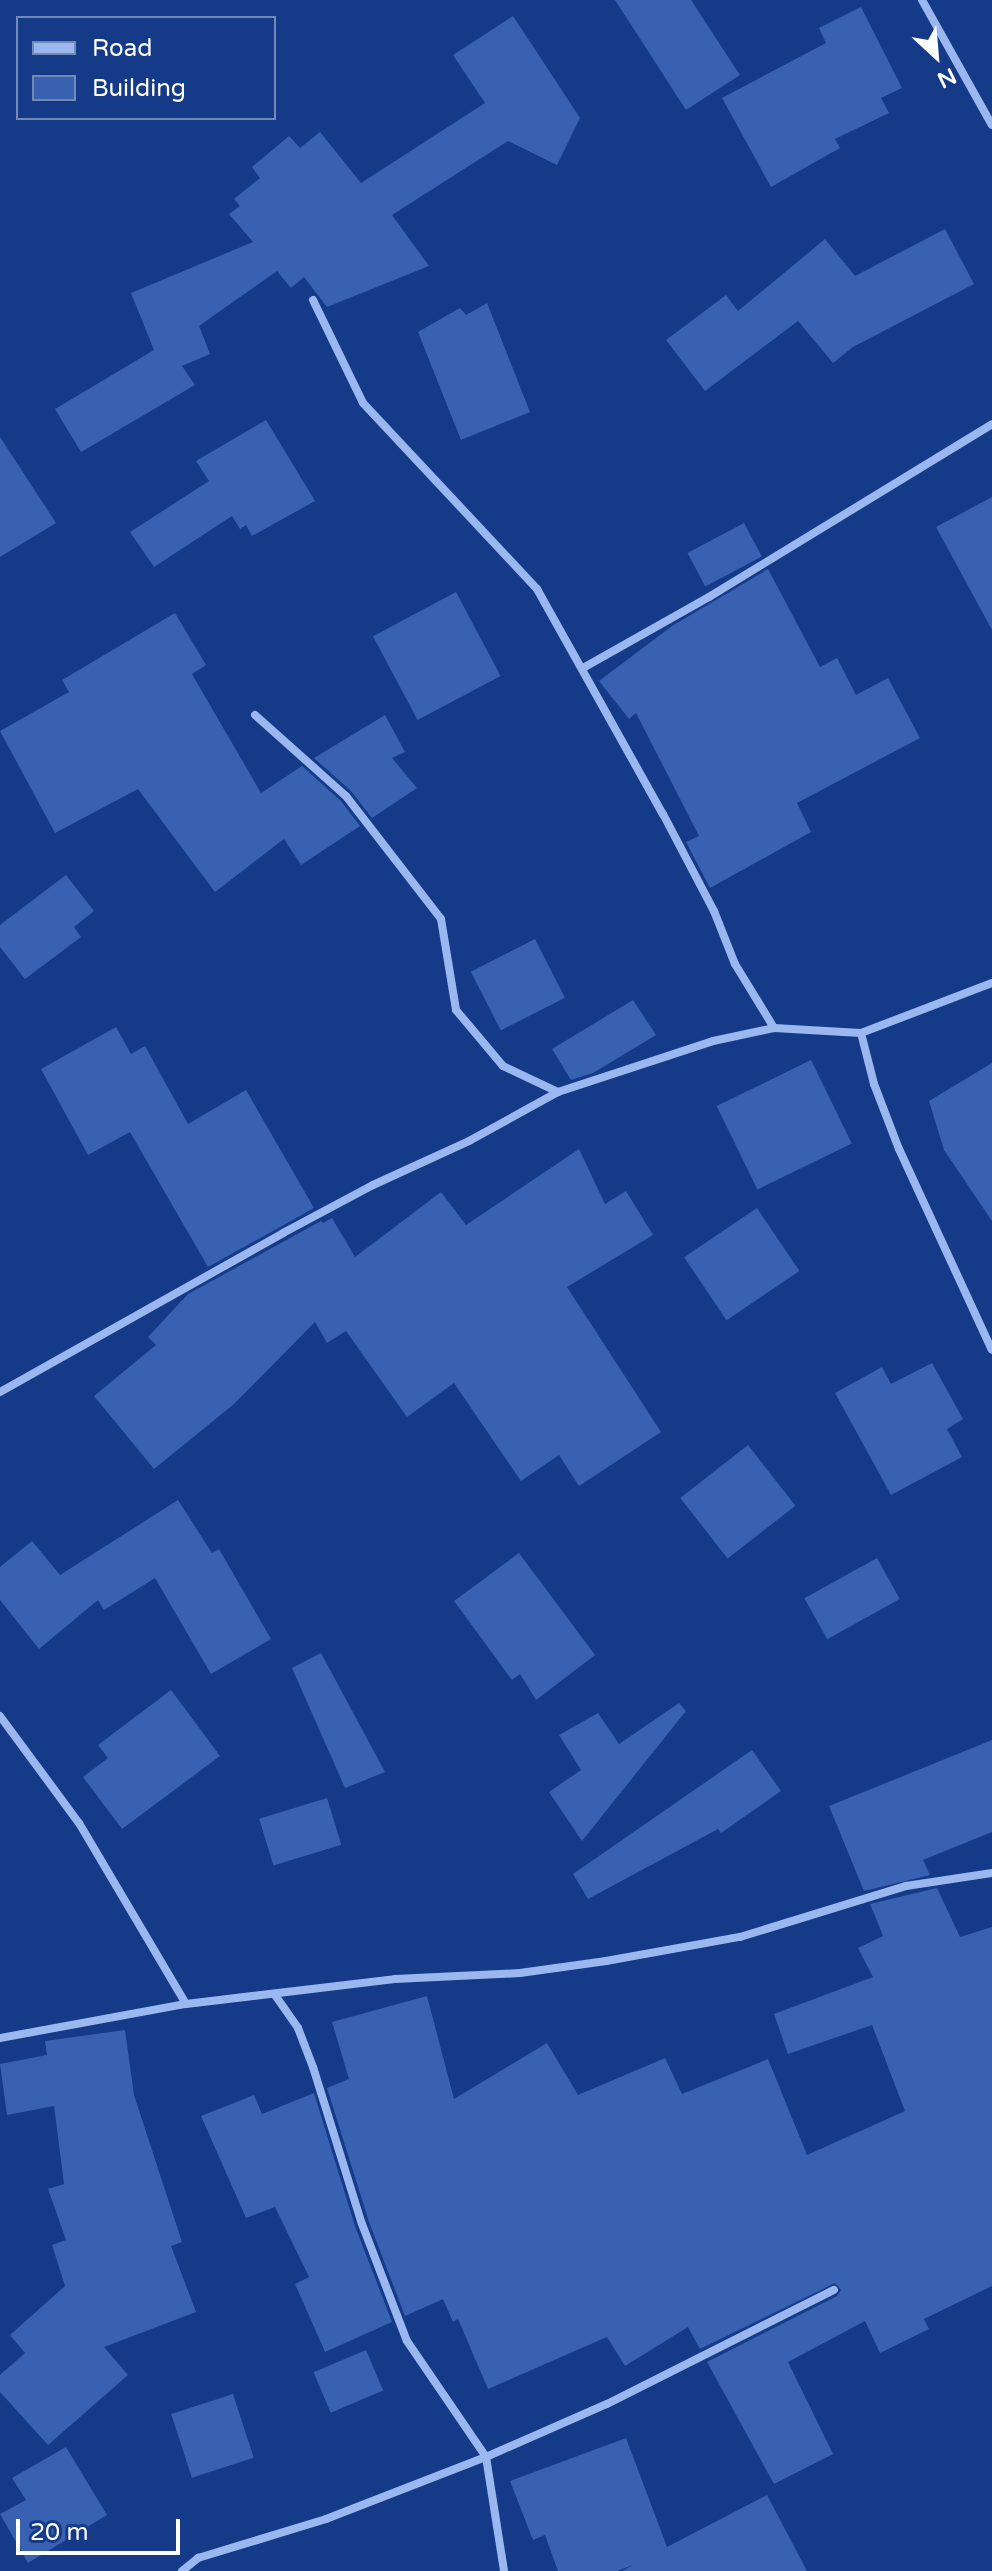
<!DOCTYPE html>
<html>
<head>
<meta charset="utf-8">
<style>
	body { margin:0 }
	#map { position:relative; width:992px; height:2571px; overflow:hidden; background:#143a88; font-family:"Varela Round",sans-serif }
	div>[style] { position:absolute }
	.building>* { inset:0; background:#3861b1; transform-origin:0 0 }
	.street>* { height:8px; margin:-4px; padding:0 4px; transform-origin:4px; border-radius:4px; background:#9ab7ef }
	span { translate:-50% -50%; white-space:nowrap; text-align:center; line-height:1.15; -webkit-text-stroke:8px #143a88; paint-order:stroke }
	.legend { position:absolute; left:16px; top:16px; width:260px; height:104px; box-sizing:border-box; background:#143a88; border:2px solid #7289b8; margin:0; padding:10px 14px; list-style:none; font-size:24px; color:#fff }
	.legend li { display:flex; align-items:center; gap:16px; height:40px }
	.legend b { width:40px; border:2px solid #7289b8 }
	.north { position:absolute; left:896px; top:16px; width:80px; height:80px; -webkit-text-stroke:6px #143a88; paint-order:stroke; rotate:154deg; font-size:22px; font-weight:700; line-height:32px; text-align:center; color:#fff }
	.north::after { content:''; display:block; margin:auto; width:28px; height:36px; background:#fff; clip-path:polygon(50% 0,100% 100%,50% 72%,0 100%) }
	.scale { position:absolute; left:16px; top:2519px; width:164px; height:36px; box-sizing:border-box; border:4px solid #fff; border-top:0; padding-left:10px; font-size:24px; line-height:28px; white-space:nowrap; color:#fff; -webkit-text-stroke:6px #143a88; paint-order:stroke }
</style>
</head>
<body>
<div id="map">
	<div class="building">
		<i style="clip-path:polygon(615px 0,691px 0,740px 75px,686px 110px)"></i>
		<i style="clip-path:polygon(861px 7px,902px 88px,881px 98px,889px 113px,835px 139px,840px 148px,771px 187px,722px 98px,826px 43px,819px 28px)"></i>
		<i style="clip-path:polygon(513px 16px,580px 118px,557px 165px,508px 141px,392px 215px,429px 266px,327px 307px,304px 277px,291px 288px,277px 271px,199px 326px,210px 354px,182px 366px,195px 385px,81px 452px,55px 409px,154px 350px,131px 293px,253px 242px,229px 214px,240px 206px,234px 199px,260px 178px,252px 167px,289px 136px,300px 148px,320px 132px,361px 183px,485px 103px,453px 55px)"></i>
		<i style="clip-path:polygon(945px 229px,974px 284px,853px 347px,833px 363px,798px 321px,705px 391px,666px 340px,726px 295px,738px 311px,825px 239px,855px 276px)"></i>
		<i style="clip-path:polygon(487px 303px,530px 412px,461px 440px,418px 332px,460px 308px,466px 315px)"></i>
		<i style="clip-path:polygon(266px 420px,315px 501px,252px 536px,246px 525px,240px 529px,232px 516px,154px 567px,130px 532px,209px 481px,196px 461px)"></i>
		<i style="clip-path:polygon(0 437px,56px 523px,0 557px)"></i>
		<i style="clip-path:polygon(992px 497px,992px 630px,936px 527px)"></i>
		<i style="left:744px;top:523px;width:38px;height:64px;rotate:62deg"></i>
		<i style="clip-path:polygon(768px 569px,820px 667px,837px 658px,856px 695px,888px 678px,920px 738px,797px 803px,811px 832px,710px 888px,686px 842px,699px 836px,636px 713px,629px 719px,599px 681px,672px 626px)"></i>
		<i style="left:456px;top:592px;width:95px;height:94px;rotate:62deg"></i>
		<i style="clip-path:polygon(175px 613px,206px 665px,192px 674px,261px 793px,302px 766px,341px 801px,360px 826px,301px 865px,284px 839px,215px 892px,138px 789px,55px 833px,0 731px,69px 692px,62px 680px)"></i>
		<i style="clip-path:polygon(385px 715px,405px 752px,392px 758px,417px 788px,372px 818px,351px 791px,314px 758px)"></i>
		<i style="clip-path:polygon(66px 875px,94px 911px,74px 927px,81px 937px,25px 979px,0 947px,0 925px)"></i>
		<i style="left:535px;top:939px;width:66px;height:72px;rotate:63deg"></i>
		<i style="clip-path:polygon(633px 1000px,656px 1035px,593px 1073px,571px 1080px,552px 1049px)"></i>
		<i style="clip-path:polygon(116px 1027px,131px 1054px,145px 1046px,188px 1124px,246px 1090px,314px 1208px,208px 1267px,130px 1132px,88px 1155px,41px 1069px)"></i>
		<i style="left:811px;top:1060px;width:93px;height:105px;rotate:64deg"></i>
		<i style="clip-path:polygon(992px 1063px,992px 1221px,944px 1150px,929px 1101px)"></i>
		<i style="clip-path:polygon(579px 1149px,605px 1204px,626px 1191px,653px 1235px,567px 1287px,661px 1432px,579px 1486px,559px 1455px,521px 1481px,454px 1383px,407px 1417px,346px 1331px,327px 1343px,315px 1322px,234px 1404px,154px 1469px,94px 1396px,156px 1345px,148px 1337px,188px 1294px,321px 1221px,323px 1223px,332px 1218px,355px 1257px,441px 1192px,466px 1225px)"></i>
		<i style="left:757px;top:1208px;width:76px;height:88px;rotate:56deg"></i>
		<i style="clip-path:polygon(932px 1363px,963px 1419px,947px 1429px,962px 1457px,891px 1495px,835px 1393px,882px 1367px,891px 1384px)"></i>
		<i style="left:748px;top:1445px;width:77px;height:86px;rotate:52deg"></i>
		<i style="clip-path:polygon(178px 1500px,212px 1553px,219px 1549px,271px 1639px,211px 1674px,155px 1578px,104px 1610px,98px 1600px,39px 1649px,0 1600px,0 1567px,32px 1541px,60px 1575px)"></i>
		<i style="clip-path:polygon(519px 1553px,595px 1655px,536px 1700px,520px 1674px,512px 1680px,454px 1601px)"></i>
		<i style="left:877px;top:1558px;width:47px;height:83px;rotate:61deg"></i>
		<i style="clip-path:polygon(321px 1653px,385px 1772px,345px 1788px,292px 1668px)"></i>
		<i style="clip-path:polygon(171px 1690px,220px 1756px,122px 1829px,83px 1777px,108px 1758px,98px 1745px)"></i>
		<i style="clip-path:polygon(679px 1703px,686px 1711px,582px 1841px,549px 1792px,581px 1770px,559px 1735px,598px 1713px,619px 1744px)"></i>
		<i style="clip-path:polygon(992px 1740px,992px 1832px,923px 1860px,930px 1875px,864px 1891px,829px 1806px)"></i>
		<i style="clip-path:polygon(752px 1750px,781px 1791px,721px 1833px,718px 1829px,588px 1899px,573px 1874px)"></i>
		<i style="left:327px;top:1798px;width:49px;height:71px;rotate:73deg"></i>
		<i style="clip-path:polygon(937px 1888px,960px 1937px,992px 1927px,992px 2286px,924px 2319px,929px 2329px,880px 2353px,865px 2321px,788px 2362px,833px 2454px,774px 2484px,707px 2362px,837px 2296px,841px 2290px,835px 2283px,700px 2349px,688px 2327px,625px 2366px,607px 2337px,488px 2389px,458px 2319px,453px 2322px,443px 2299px,405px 2316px,369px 2222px,327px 2088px,349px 2079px,332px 2022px,427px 1996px,454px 2099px,547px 2043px,578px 2095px,665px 2058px,682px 2094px,768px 2059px,807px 2155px,905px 2111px,872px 2025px,788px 2054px,774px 2014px,873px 1977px,858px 1948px,883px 1936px,870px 1904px)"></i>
		<i style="clip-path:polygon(125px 2030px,134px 2095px,182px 2242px,171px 2246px,196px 2312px,104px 2347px,128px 2375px,48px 2445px,0 2392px,0 2375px,25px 2353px,10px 2335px,65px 2286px,52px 2245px,66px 2240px,48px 2189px,64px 2184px,54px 2106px,7px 2115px,0 2064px,47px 2055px,45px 2041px)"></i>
		<i style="clip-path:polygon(314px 2093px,355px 2226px,392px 2322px,325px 2352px,295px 2284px,309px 2277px,275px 2207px,246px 2218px,201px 2116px,254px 2095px,262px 2114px)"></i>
		<i style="left:366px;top:2350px;width:44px;height:57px;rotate:67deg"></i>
		<i style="left:233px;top:2394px;width:67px;height:65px;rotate:72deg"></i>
		<i style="clip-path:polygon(626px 2438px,667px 2547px,767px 2495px,807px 2571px,622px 2571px,633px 2565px,617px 2571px,558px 2571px,545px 2535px,533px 2540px,510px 2481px)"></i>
		<i style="clip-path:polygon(66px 2447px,107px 2515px,28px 2563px,0 2514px,26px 2500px,12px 2478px)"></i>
	</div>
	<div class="street">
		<i style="left:922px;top:0;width:143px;rotate:60.8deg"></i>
		<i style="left:313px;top:300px;width:114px;rotate:64.1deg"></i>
		<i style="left:363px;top:403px;width:255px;rotate:46.9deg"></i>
		<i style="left:537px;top:589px;width:258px;rotate:60.8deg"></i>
		<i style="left:663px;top:814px;width:110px;rotate:62.3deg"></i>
		<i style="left:714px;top:911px;width:57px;rotate:68.4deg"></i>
		<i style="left:735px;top:964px;width:75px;rotate:58.6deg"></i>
		<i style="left:583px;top:668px;width:145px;rotate:-29.4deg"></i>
		<i style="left:709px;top:597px;width:332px;rotate:-31.4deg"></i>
		<i style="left:255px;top:715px;width:122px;rotate:41.7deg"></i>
		<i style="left:346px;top:796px;width:155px;rotate:52.3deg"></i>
		<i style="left:441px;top:919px;width:92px;rotate:80.6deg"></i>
		<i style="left:456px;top:1010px;width:73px;rotate:50deg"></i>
		<i style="left:503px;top:1066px;width:61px;rotate:25.3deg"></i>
		<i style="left:861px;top:1033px;width:53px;rotate:75.7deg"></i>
		<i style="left:874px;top:1084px;width:70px;rotate:69deg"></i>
		<i style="left:899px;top:1149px;width:221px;rotate:65.2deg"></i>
		<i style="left:0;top:1392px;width:325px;rotate:-29.3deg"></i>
		<i style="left:283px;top:1233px;width:102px;rotate:-28.1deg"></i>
		<i style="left:373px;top:1185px;width:106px;rotate:-24.6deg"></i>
		<i style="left:469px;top:1141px;width:102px;rotate:-28.8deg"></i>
		<i style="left:558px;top:1092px;width:163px;rotate:-18.2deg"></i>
		<i style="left:713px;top:1041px;width:62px;rotate:-12deg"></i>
		<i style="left:774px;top:1028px;width:87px;rotate:3.3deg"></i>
		<i style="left:861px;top:1033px;width:140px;rotate:-20.9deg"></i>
		<i style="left:0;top:1716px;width:133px;rotate:53.6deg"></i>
		<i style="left:79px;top:1823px;width:210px;rotate:59.4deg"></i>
		<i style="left:275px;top:1995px;width:40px;rotate:55.1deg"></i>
		<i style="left:298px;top:2028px;width:42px;rotate:69deg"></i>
		<i style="left:313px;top:2067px;width:164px;rotate:72.7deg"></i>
		<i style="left:362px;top:2224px;width:125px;rotate:69deg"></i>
		<i style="left:407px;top:2341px;width:140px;rotate:55.7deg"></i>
		<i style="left:486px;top:2457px;width:115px;rotate:81deg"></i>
		<i style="left:0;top:2038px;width:189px;rotate:-10.4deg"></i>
		<i style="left:186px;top:2004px;width:210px;rotate:-6.8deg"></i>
		<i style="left:395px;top:1979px;width:125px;rotate:-2.7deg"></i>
		<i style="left:520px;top:1973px;width:87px;rotate:-7.9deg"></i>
		<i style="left:606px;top:1961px;width:136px;rotate:-10.2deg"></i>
		<i style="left:740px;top:1937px;width:174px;rotate:-17.1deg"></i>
		<i style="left:906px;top:1886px;width:87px;rotate:-8.6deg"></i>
		<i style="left:182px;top:2571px;width:21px;rotate:-39deg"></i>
		<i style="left:198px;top:2558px;width:134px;rotate:-16.9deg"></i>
		<i style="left:326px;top:2519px;width:172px;rotate:-21.2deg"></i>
		<i style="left:486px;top:2457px;width:132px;rotate:-23.7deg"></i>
		<i style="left:607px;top:2404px;width:254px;rotate:-26.7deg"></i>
	</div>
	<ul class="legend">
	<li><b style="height:10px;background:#9ab7ef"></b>Road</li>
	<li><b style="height:22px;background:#3861b1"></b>Building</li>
	</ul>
	<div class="north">N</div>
	<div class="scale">20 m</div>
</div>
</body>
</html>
